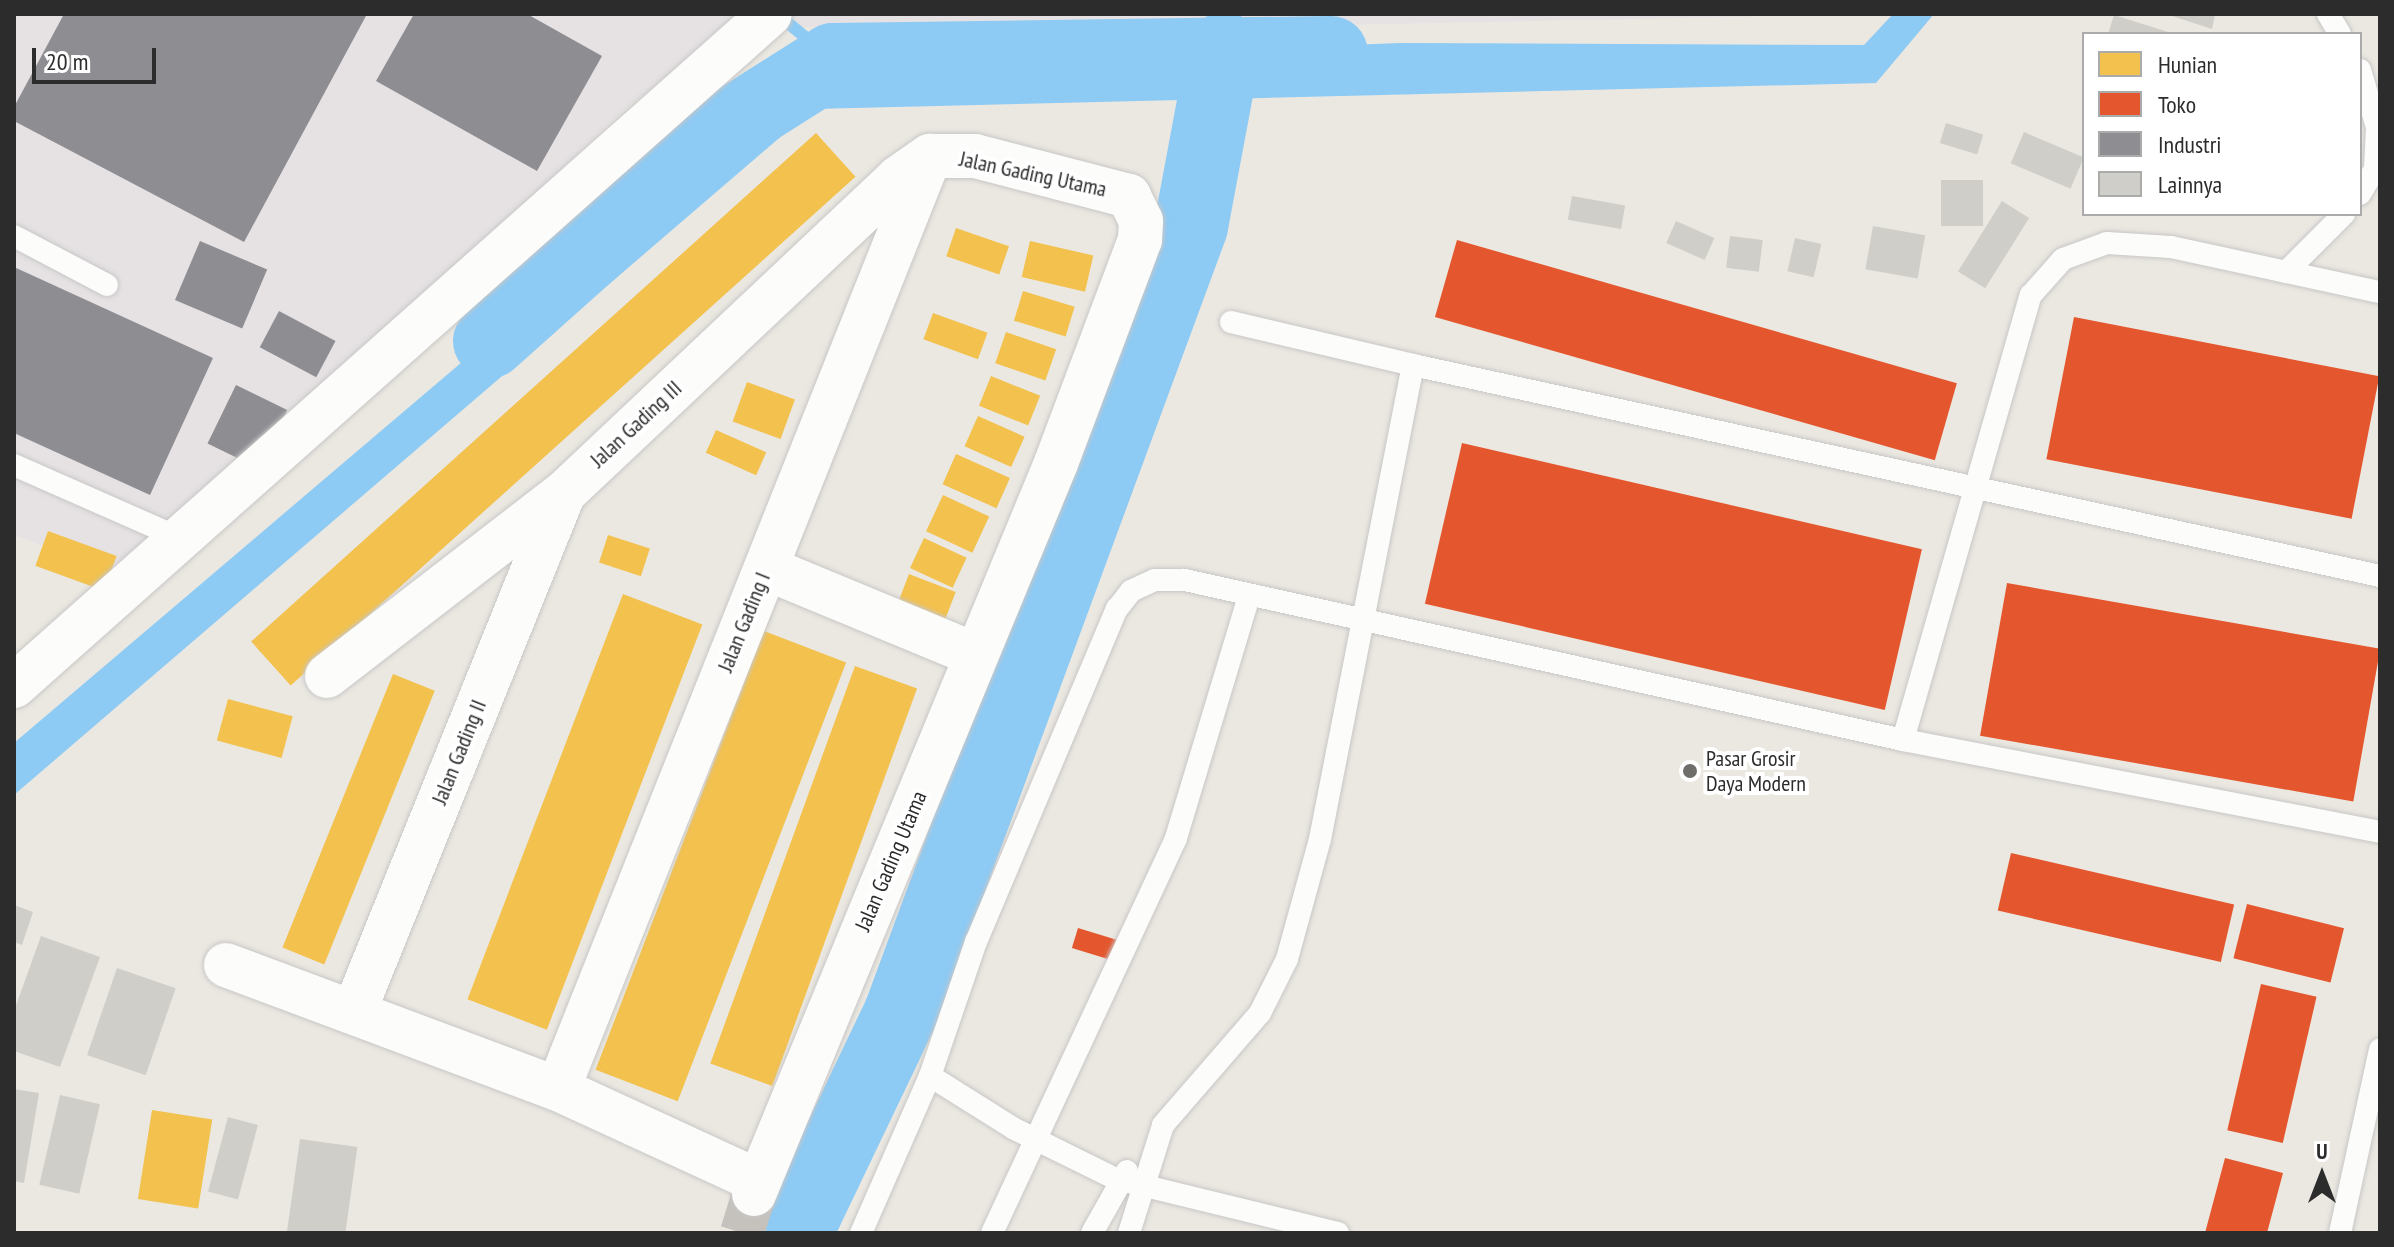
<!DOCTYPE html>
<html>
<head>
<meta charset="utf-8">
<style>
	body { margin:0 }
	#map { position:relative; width:2394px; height:1247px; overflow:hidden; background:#ebe8e1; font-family:"PT Sans Narrow",sans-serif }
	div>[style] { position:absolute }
	.industrial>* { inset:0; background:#e6e2e4 }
	.water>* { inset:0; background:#8dcaf4 }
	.homes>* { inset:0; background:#f2c14e; transform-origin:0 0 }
	.shops>* { inset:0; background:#e4572e; transform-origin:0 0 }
	.industry>* { inset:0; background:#8d8d92; transform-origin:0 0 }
	.stream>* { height:12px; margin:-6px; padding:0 6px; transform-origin:6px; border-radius:6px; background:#8dcaf4 }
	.river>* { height:74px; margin:-37px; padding:0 37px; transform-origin:37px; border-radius:37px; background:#8dcaf4 }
	.building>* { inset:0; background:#cfcec8; transform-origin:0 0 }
	.minor-tunnel>* { height:44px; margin-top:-22px; transform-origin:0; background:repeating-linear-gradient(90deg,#c5c2bd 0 44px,transparent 0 66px) }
	.roads { filter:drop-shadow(0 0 2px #c8c7c7) drop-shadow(0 0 2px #c8c7c7) }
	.service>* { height:22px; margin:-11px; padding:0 11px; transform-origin:11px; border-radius:11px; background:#fcfcfa }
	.minor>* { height:44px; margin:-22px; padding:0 22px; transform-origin:22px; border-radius:22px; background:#fcfcfa }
	.dots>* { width:22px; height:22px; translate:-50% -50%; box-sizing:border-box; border:4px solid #fff; border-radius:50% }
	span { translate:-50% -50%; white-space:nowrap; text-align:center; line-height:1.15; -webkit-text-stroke:8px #fff; paint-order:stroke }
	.street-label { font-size:22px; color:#2c2c2c }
	.poi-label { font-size:22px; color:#2c2c2c }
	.left { translate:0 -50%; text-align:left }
	.frame { position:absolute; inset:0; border:16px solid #2c2c2c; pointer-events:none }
	.legend { position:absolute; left:2082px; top:32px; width:280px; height:184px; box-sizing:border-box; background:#fff; border:2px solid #ababab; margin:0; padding:10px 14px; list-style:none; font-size:24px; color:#2c2c2c }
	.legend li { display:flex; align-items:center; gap:16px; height:40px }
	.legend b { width:40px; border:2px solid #ababab }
	.north { position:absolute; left:2282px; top:1135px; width:80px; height:80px; -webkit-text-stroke:6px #fff; paint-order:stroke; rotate:0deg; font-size:22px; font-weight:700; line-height:32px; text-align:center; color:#2c2c2c }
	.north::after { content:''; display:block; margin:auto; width:28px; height:36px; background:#2c2c2c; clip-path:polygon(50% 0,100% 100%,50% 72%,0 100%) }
	.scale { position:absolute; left:32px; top:48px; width:124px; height:36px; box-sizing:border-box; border:4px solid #2c2c2c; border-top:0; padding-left:10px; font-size:24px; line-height:28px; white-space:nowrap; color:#2c2c2c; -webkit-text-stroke:6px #fff; paint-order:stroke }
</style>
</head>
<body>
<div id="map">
	<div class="industrial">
		<i style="clip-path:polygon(14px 14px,1876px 14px,1045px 31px,727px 26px,612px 120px,481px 246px,111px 572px,14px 535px)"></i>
	</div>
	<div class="water">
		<i style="clip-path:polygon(1893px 14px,1934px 14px,1876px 83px,813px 109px,14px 795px,14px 743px,810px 66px,1401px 43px,1864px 45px)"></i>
	</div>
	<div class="homes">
		<i style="left:816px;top:133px;width:59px;height:760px;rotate:48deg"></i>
		<i style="left:956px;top:228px;width:56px;height:30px;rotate:19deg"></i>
		<i style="left:1030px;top:241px;width:65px;height:37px;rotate:13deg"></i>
		<i style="left:1023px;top:291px;width:54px;height:31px;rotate:17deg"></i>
		<i style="left:933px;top:313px;width:58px;height:28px;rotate:20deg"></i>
		<i style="left:1006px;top:332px;width:53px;height:33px;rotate:19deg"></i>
		<i style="left:991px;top:376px;width:53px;height:32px;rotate:22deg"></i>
		<i style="left:747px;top:382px;width:51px;height:42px;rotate:20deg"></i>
		<i style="left:978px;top:416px;width:51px;height:33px;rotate:24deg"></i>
		<i style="left:716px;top:430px;width:55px;height:25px;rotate:24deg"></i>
		<i style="left:956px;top:454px;width:59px;height:33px;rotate:24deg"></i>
		<i style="left:943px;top:495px;width:51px;height:40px;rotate:25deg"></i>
		<i style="left:48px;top:531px;width:73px;height:37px;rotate:20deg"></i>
		<i style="left:608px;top:535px;width:44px;height:29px;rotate:18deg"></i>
		<i style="left:924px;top:538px;width:47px;height:33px;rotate:25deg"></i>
		<i style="left:909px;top:574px;width:50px;height:47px;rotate:21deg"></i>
		<i style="left:623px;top:594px;width:85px;height:434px;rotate:21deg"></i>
		<i style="left:764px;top:631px;width:88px;height:470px;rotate:21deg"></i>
		<i style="left:855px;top:666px;width:66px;height:423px;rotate:20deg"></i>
		<i style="left:393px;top:674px;width:45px;height:295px;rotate:22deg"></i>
		<i style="left:228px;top:699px;width:67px;height:43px;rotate:15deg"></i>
		<i style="left:152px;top:1110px;width:61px;height:90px;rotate:9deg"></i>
	</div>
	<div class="shops">
		<i style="left:1457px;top:240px;width:520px;height:80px;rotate:16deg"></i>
		<i style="left:2074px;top:317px;width:311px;height:145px;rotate:11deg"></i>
		<i style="left:1462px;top:443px;width:472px;height:165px;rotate:13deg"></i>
		<i style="left:2007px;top:583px;width:379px;height:155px;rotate:10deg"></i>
		<i style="left:2011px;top:853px;width:229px;height:59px;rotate:13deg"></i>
		<i style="left:2247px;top:904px;width:100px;height:56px;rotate:14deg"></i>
		<i style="left:1078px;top:928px;width:47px;height:21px;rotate:17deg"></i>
		<i style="left:2261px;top:984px;width:57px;height:150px;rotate:13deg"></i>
		<i style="clip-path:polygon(2225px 1158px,2283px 1173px,2267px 1233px,2205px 1233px)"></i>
	</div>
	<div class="industry">
		<i style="clip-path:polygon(64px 14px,367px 14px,244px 242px,14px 121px,14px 107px)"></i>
		<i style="clip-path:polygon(414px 14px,527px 14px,602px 56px,537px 171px,376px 81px)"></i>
		<i style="left:200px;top:241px;width:73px;height:64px;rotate:23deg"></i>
		<i style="clip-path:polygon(14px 267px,213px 358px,150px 495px,14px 433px)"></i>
		<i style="left:279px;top:311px;width:64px;height:41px;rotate:28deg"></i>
		<i style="left:236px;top:385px;width:57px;height:65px;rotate:26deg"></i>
	</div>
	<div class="stream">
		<i style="left:777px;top:14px;width:72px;rotate:39.4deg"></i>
	</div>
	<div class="river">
		<i style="left:490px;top:341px;width:329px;rotate:-41.8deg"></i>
		<i style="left:735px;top:122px;width:116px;rotate:-32.3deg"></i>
		<i style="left:833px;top:60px;width:498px;rotate:-0.8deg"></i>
		<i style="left:780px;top:1233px;width:34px;rotate:-40deg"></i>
		<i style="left:806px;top:1211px;width:217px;rotate:-64.4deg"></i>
		<i style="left:900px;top:1015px;width:841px;rotate:-69.75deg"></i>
		<i style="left:1191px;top:226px;width:180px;rotate:-79.4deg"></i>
	</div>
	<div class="building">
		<i style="clip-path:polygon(2166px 14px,2215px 14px,2212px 29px)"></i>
		<i style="clip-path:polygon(2114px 15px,2168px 32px,2167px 34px,2108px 34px)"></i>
		<i style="left:1946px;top:123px;width:39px;height:21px;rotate:17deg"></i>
		<i style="left:2024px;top:132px;width:65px;height:34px;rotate:23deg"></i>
		<i style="left:1941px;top:180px;width:42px;height:46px"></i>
		<i style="left:1572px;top:196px;width:54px;height:24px;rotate:10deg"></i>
		<i style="left:2002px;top:201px;width:32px;height:83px;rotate:32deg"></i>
		<i style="left:1676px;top:221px;width:42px;height:24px;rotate:24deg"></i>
		<i style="left:1873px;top:226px;width:53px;height:44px;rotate:10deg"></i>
		<i style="left:1730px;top:236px;width:33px;height:32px;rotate:7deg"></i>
		<i style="left:1795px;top:238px;width:27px;height:34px;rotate:13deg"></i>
		<i style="clip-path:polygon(14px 905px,33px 912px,22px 945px,14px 942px)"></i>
		<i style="clip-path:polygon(41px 936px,100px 957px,60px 1067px,14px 1051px,14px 1011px)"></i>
		<i style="left:117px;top:968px;width:62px;height:92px;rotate:19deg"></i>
		<i style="clip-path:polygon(14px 1089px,39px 1093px,24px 1183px,14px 1181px)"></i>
		<i style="left:60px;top:1095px;width:41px;height:92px;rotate:13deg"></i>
		<i style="left:228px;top:1117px;width:31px;height:77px;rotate:15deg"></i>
		<i style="left:300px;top:1139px;width:58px;height:95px;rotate:8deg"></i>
	</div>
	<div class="minor-tunnel">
		<i style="left:742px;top:1233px;width:41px;rotate:-72.9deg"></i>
	</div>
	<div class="roads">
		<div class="service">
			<i style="left:2328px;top:14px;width:23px;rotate:59deg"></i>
			<i style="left:2360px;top:70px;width:59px;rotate:73.4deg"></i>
			<i style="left:2377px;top:127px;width:42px;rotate:92.7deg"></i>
			<i style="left:2375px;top:169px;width:29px;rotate:121deg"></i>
			<i style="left:14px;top:236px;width:105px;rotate:27.8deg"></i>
			<i style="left:2286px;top:272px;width:82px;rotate:-45deg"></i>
			<i style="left:1231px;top:322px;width:187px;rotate:13.3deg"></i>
			<i style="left:14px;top:465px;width:178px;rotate:23.8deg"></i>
			<i style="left:1903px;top:740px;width:463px;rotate:-74deg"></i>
			<i style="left:2031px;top:295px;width:48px;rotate:-48.4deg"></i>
			<i style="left:2063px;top:259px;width:47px;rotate:-20deg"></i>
			<i style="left:2107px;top:243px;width:64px;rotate:3.6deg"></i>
			<i style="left:2171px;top:247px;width:214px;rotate:12.2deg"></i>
			<i style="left:861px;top:1233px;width:171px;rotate:-66.3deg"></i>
			<i style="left:992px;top:1233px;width:436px;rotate:-65deg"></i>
			<i style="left:1176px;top:838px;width:250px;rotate:-73.2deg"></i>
			<i style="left:1092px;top:1233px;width:71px;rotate:-60.6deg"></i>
			<i style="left:1129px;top:1233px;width:113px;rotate:-72.5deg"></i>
			<i style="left:1163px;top:1125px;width:148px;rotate:-49.1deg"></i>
			<i style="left:1260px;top:1013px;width:60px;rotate:-63.4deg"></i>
			<i style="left:1287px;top:959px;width:124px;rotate:-74.6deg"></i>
			<i style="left:1320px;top:839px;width:483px;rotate:-78.9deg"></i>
			<i style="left:1413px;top:365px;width:990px;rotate:12.31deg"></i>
			<i style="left:1338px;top:1233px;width:228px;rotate:-166.3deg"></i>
			<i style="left:1116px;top:1179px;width:115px;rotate:-153.7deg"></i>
			<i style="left:1013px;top:1128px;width:98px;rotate:-147.9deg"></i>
			<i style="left:930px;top:1076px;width:142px;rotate:-71.1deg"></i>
			<i style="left:976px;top:942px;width:362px;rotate:-67.1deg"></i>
			<i style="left:1117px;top:609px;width:23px;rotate:-52deg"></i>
			<i style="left:1131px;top:591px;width:26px;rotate:-25deg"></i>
			<i style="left:1155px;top:580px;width:30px"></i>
			<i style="left:1185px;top:580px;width:736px;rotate:12.56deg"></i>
			<i style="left:1903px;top:740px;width:486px;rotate:10.9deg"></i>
			<i style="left:2340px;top:1233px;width:188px;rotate:-77.7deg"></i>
		</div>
		<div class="minor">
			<i style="left:766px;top:568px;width:227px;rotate:22.5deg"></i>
			<i style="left:327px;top:676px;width:299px;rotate:-37.7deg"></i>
			<i style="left:564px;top:493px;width:459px;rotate:-43.3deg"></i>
			<i style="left:898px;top:178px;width:39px;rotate:-35deg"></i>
			<i style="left:14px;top:686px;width:1011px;rotate:-41.63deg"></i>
			<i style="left:226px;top:965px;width:354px;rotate:20.5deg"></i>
			<i style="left:558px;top:1089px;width:220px;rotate:24.7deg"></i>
			<i style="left:354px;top:1012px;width:558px;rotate:-67.99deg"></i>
			<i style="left:558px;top:1089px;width:1004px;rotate:-68.26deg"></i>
			<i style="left:754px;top:1194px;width:791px;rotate:-67.55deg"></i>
			<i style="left:1056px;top:463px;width:238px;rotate:-69.4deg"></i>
			<i style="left:1140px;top:240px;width:19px;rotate:-87deg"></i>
			<i style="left:1141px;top:221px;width:28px;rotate:-116deg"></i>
			<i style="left:1129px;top:196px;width:159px;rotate:-165.4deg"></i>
			<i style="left:975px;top:156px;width:45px;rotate:180deg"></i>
		</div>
	</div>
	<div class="dots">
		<i style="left:1690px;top:771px;background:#6f6e6b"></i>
	</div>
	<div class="street-label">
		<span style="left:1033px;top:174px;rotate:12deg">Jalan Gading Utama</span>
		<span style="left:636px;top:424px;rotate:-43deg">Jalan Gading III</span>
		<span style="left:744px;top:622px;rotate:-68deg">Jalan Gading I</span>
		<span style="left:459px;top:752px;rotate:-68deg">Jalan Gading II</span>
		<span style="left:891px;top:861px;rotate:-67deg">Jalan Gading Utama</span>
	</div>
	<div class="poi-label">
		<span class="left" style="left:1706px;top:771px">Pasar Grosir<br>Daya Modern</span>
	</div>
	<div class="frame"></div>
	<ul class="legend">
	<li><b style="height:22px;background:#f2c14e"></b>Hunian</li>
	<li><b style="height:22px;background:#e4572e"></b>Toko</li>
	<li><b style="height:22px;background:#8d8d92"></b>Industri</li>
	<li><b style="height:22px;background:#cfcec8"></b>Lainnya</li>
	</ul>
	<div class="north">U</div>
	<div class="scale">20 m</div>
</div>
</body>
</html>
